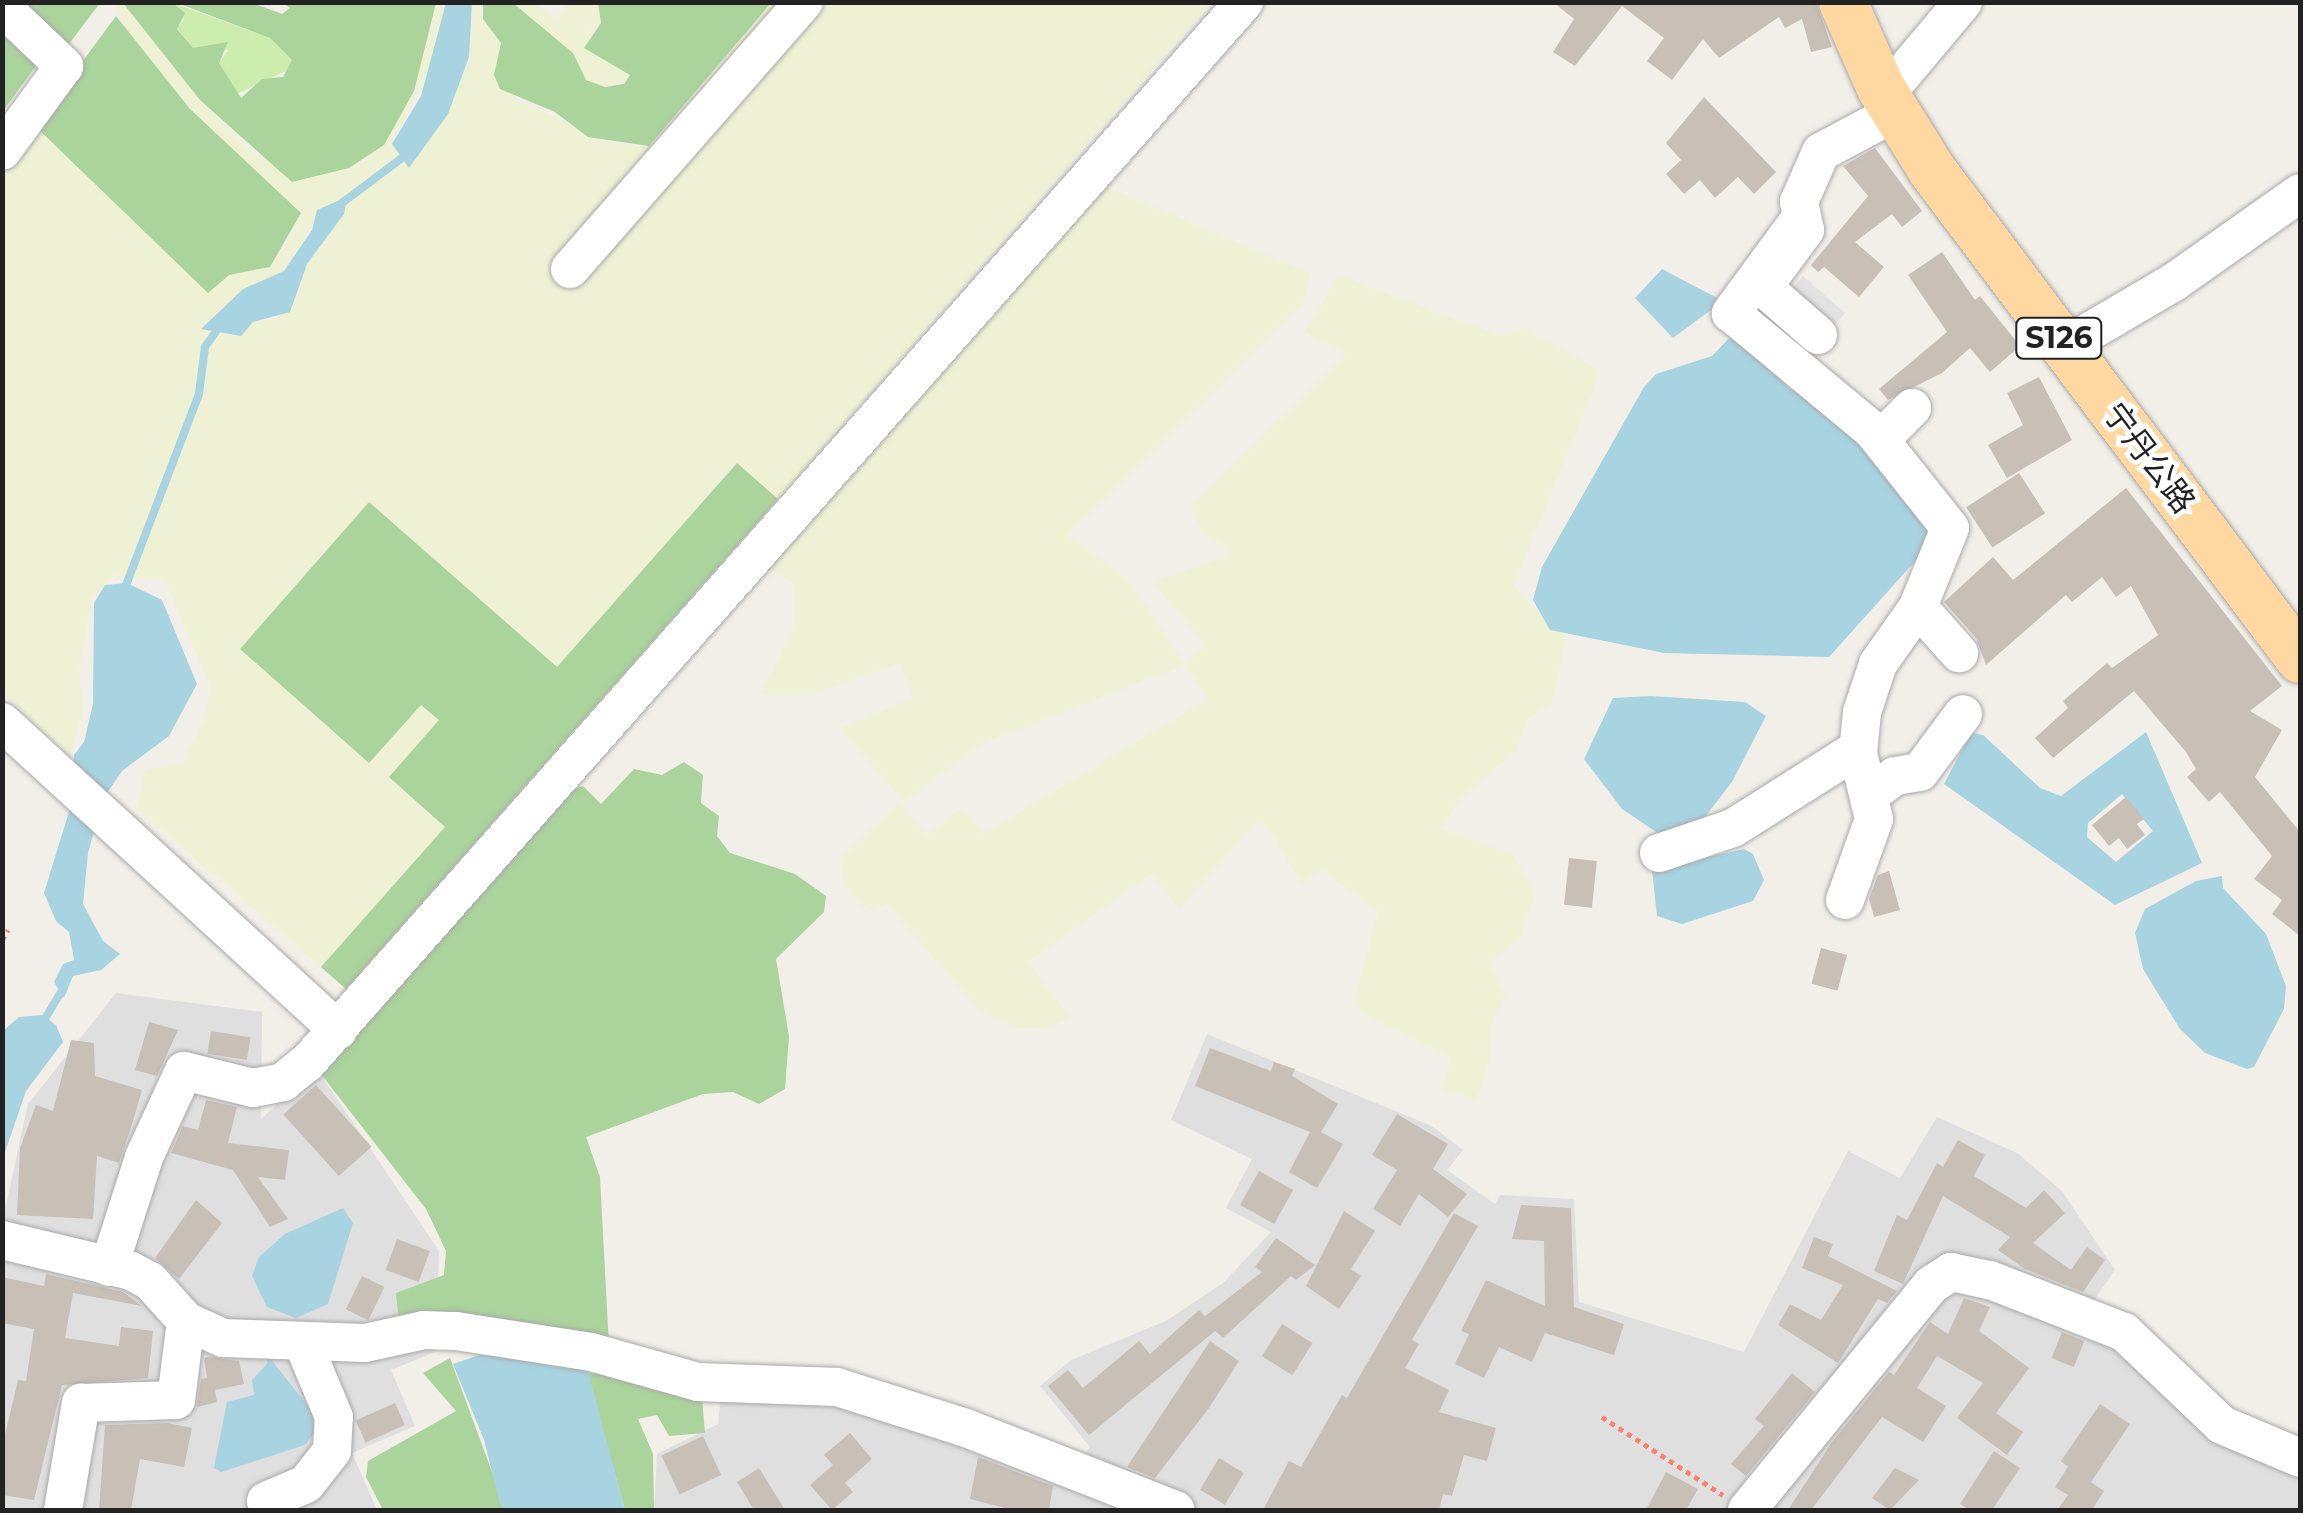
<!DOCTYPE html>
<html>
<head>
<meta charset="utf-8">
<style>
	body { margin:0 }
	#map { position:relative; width:2303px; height:1513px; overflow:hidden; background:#f2efe9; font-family:Montserrat,"Noto Sans SC",sans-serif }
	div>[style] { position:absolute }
	.residential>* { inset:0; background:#e0dfdf }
	.farmland>* { inset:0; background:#eef1d4 }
	.grass>* { inset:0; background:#ccedad }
	.forest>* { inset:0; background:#abd39c }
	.parking>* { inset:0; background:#e2e2e2 }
	.water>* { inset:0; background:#a8d3e1 }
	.stream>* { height:8px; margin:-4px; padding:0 4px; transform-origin:4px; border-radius:4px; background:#a8d3e1 }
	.building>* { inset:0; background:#c8bfb7; transform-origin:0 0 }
	.path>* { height:5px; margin-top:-2.5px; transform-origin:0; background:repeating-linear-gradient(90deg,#ff7f6d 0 5px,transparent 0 10px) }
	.roads { filter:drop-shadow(0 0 2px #a9a9a9) drop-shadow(0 0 2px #a9a9a9) }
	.minor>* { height:38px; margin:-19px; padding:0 19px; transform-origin:19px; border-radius:19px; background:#fff }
	.major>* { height:48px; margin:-24px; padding:0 24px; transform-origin:24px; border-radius:24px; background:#ffd8a1 }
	span { translate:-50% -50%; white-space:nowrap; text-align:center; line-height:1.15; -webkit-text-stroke:9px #fff; paint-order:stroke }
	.shield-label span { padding:2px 8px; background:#fff; border:2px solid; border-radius:8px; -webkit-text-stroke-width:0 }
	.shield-label { font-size:30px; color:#222; font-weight:700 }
	.street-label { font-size:32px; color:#222 }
	.frame { position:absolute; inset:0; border:5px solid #222; pointer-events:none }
</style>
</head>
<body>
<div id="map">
	<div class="residential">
		<i style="clip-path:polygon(116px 993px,262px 1012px,261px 1119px,317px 1069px,439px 1251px,435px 1352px,391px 1370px,415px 1426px,352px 1453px,377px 1510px,3px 1510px,3px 1219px,28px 1104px)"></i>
		<i style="clip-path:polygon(1207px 1034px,1432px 1126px,1463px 1150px,1447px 1170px,1495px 1204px,1500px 1195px,1574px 1199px,1579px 1302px,1744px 1352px,1848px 1151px,1900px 1178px,1937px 1117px,2017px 1153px,2062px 1191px,2115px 1270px,2090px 1306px,2215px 1401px,2300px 1444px,2300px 1510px,654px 1510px,657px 1454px,718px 1424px,723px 1374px,1074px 1468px,1090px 1447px,1040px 1386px,1071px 1360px,1166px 1321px,1223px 1283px,1271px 1232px,1226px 1208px,1252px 1159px,1171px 1120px)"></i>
	</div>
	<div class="farmland">
		<i style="clip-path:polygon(evenodd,113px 3px,123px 3px,200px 100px,252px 152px,300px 181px,368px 160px,431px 29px,436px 3px,446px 3px,431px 64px,392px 144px,433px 136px,448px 114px,469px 57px,472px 3px,483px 3px,480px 11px,501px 43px,498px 58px,515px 99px,614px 143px,648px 146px,771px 3px,780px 3px,551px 271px,573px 291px,830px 3px,1210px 3px,778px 499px,736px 464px,557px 667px,368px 503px,240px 649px,421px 704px,439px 720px,445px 827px,321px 967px,137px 809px,145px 770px,183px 763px,206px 714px,210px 685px,165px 580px,115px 575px,92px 599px,79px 668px,83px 711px,70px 757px,3px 692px,2px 173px,35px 126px,208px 292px,229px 275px,270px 267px,298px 227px,138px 50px,113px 3px,340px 200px,344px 214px,307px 264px,279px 319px,253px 322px,234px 336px,201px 327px,243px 289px,284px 271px,323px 207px,340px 200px)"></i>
		<i style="clip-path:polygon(513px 3px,537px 3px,555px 20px,568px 3px,598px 3px,601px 23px,587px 34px,626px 68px,629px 80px,605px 87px,586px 80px,565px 47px)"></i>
		<i style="clip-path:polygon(1105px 186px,1311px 274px,1303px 303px,1068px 535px,1127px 579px,1185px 664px,1206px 646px,1153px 582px,1228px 557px,1224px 546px,1202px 533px,1191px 506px,1346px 355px,1305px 332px,1338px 275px,1498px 335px,1527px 330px,1601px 371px,1513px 587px,1566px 637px,1552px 703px,1527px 719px,1517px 749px,1459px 800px,1442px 829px,1513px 855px,1536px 892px,1521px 935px,1489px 964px,1506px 993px,1490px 1028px,1489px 1062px,1476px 1100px,1442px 1090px,1451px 1059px,1363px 1014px,1355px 1001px,1378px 911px,1322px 870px,1301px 884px,1269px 828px,1257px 822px,1179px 909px,1151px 874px,1028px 962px,1070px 1018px,1045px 1028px,1018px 1028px,977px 1008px,887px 904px,873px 910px,862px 906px,843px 882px,840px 859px,899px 803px,927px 835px,962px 808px,983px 834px,1208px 699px,1185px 665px,983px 743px,904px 802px,840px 728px,913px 698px,901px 663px,814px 693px,760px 695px,795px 624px,793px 583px,767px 568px)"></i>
	</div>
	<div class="grass">
		<i style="clip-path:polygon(173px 3px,270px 38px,292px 60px,290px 69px,235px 95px,219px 62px,229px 50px,193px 48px,177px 28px,184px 20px)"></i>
	</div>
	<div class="forest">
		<i style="clip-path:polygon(24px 3px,100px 3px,69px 44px)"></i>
		<i style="clip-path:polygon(123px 3px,173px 3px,185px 13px,177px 29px,193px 48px,228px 42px,219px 63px,241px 98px,262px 79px,283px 77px,292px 60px,270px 38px,177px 3px,253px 3px,282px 14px,290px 8px,283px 3px,436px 3px,414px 91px,384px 145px,349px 168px,292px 182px,200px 100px)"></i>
		<i style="clip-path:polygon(483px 3px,513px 3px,573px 53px,586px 80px,605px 87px,624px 84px,630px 75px,584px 48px,601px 23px,598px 3px,771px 3px,649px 146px,588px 137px,555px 112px,500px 89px,494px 75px,501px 43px,483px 19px)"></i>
		<i style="clip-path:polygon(116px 16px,190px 109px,301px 213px,270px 267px,229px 275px,208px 293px,35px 126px)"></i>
		<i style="clip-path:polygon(2px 29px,38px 63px,3px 111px,2px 111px)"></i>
		<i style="clip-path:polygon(737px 463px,778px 499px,346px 989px,321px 967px,445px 827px,389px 777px,439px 720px,421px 705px,369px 763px,240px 649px,369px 502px,557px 667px)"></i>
		<i style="clip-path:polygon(684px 762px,703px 775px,701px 803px,719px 816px,717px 836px,730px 853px,795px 874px,826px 896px,824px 912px,776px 959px,789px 1036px,785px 1089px,759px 1104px,733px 1092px,703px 1094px,586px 1137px,600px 1177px,609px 1346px,399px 1324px,396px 1293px,444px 1275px,446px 1251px,426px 1209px,317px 1069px,571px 790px,583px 786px,601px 804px,634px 769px,662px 775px)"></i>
		<i style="clip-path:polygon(450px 1358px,506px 1510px,383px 1510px,366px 1477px,368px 1461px,456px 1411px,423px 1373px)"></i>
		<i style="clip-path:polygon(587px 1373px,652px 1379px,702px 1398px,705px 1433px,669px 1436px,657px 1415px,638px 1419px,653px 1454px,654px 1510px,625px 1510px)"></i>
	</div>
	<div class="parking">
		<i style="clip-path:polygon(1803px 276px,1845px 313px,1806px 356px,1754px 313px,1778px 285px,1787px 295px)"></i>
	</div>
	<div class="water">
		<i style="clip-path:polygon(446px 3px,472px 3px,469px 57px,448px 114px,409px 168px,392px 144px,421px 96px)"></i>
		<i style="clip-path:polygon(340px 200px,346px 202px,344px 214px,307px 264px,290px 312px,253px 322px,241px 336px,201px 329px,243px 289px,284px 271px,312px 230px,317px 210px)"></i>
		<i style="clip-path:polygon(1662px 269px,1723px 301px,1673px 338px,1635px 298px)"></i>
		<i style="clip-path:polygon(1735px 332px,1789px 388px,1837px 418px,1906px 492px,1934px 540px,1829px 657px,1664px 653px,1550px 630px,1533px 600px,1542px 567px,1644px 387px,1656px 374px,1712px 356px)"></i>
		<i style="clip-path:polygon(127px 583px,162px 600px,197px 684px,169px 736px,122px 771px,103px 799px,88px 853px,83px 904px,103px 941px,120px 954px,101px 970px,73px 976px,64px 998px,54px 982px,63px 964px,74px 960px,69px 932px,56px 921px,44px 893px,71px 805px,74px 755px,84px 742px,93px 704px,94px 603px,105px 585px)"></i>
		<i style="clip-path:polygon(1651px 696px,1745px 702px,1766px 716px,1732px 782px,1701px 822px,1662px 836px,1622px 809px,1584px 759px,1613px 698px)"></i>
		<i style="clip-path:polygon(evenodd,2146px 732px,2202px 863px,2115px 905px,1944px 784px,1971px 733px,1983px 735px,2040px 788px,2061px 796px,2146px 732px,2122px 794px,2153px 831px,2116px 862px,2087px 837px,2088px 823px,2122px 794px)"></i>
		<i style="clip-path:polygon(1744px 849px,1753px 854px,1764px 880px,1753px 901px,1682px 924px,1657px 916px,1652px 870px)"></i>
		<i style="clip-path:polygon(2222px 876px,2223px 888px,2266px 934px,2286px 986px,2284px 1009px,2254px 1067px,2247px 1069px,2205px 1053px,2180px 1029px,2143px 969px,2135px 933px,2145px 909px,2196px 881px)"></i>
		<i style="clip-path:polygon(43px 1015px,56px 1025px,63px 1042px,26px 1091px,3px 1158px,3px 1031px,19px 1017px)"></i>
		<i style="clip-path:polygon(343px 1208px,353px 1223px,328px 1304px,296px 1318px,267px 1307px,252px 1276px,259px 1257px,285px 1234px)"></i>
		<i style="clip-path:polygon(485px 1353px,586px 1364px,625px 1510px,506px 1510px,500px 1504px,484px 1440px,453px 1364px)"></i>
		<i style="clip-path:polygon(267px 1354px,313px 1413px,315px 1432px,305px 1445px,221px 1472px,214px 1468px,227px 1402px,254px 1395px,252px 1380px,267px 1364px)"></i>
	</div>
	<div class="stream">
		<i style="left:338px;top:206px;width:85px;rotate:-36.9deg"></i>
		<i style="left:123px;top:593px;width:213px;rotate:-69.1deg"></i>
		<i style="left:199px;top:394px;width:47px;rotate:-82.7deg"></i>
		<i style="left:205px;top:347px;width:29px;rotate:-55deg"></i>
		<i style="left:43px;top:1022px;width:41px;rotate:-59deg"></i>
	</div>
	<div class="building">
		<i style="clip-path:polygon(1553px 2px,1816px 2px,1832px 47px,1811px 52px,1802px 19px,1785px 28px,1779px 17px,1719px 58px,1703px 39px,1672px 80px,1647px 61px,1664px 38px,1622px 6px,1575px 66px,1553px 52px,1574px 19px)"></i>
		<i style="clip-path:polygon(1704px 97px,1776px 172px,1754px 194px,1738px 177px,1715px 198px,1700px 180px,1684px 194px,1666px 174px,1681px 160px,1666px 143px)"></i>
		<i style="clip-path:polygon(1875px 148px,1922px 211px,1902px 227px,1892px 214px,1855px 242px,1884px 267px,1859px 297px,1824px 267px,1818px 272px,1811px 265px,1868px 196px,1843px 166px)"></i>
		<i style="clip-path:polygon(1942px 252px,1975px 300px,1980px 296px,2020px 346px,1990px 372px,1970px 348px,1942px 373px,1888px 400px,1879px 389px,1947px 332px,1908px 275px)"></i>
		<i style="clip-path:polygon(2039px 377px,2072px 440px,2007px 478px,1988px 445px,2023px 425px,2007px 393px)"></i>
		<i style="left:2019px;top:473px;width:48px;height:63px;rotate:57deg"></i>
		<i style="clip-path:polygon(2126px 488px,2282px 686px,2250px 711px,2282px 730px,2255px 777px,2300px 832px,2300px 936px,2272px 914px,2282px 900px,2254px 879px,2272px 856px,2220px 792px,2209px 802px,2187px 777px,2196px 769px,2186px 752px,2134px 691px,2053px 758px,2035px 738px,2068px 708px,2063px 701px,2107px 663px,2112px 668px,2158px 635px,2131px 586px,2116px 597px,2102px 577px,2072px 602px,2066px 595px,1986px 665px,1976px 638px,1944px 602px,1993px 557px,2013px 580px)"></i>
		<i style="clip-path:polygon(2126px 797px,2144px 819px,2137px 824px,2145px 835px,2127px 849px,2119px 838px,2109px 846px,2092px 825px)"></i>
		<i style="left:1569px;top:858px;width:28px;height:47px;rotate:6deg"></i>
		<i style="clip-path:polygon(1889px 871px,1900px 910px,1874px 917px,1869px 899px,1878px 875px)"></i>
		<i style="left:1821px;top:948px;width:27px;height:37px;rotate:15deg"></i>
		<i style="clip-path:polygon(149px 1022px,178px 1030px,157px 1076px,135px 1070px)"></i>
		<i style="left:211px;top:1031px;width:40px;height:23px;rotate:9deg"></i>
		<i style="clip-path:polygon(71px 1040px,94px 1043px,95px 1076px,142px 1090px,133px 1121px,119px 1163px,97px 1156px,93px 1219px,17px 1215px,20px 1148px,36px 1105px,53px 1111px)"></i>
		<i style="clip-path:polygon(1210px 1048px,1271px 1071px,1274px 1062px,1295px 1069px,1292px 1076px,1338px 1104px,1321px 1132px,1343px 1144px,1317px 1188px,1289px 1172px,1310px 1132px,1195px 1086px)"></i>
		<i style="left:316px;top:1085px;width:83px;height:44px;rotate:48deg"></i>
		<i style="clip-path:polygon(206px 1100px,237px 1107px,228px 1143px,289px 1150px,285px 1180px,258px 1177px,288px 1219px,270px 1227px,233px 1170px,171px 1153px,183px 1126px,198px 1130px)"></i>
		<i style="clip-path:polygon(1397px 1114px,1448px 1144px,1433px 1169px,1467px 1194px,1448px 1217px,1419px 1194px,1400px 1226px,1373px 1209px,1397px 1170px,1372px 1155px)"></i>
		<i style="clip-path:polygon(1958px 1140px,1985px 1155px,1974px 1176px,2026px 1208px,2044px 1190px,2065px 1213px,2033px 1243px,2071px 1270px,2087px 1247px,2105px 1260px,2083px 1292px,2025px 1269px,1998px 1250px,2010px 1237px,1943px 1196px,1903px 1284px,1874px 1271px,1897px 1215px,1907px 1220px,1937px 1163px,1943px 1167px)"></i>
		<i style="left:1259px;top:1171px;width:39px;height:39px;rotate:29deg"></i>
		<i style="clip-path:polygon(196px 1200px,222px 1223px,179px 1279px,155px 1258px)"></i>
		<i style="clip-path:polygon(1521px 1205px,1571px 1208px,1574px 1307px,1624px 1324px,1614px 1355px,1545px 1333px,1532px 1362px,1499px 1347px,1484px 1378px,1455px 1364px,1469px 1334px,1461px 1331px,1486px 1280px,1545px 1306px,1544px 1241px,1512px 1239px)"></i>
		<i style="clip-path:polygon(1344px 1211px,1375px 1231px,1351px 1269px,1361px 1276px,1339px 1309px,1306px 1286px)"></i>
		<i style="clip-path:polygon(1454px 1213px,1478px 1226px,1412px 1340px,1419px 1344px,1405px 1368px,1449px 1390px,1439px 1412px,1496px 1428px,1487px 1461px,1464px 1455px,1452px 1496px,1443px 1494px,1439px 1510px,1263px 1510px,1289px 1461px,1301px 1467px,1342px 1395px,1347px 1398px)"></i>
		<i style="clip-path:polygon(1814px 1237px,1833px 1244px,1828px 1256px,1897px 1291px,1887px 1303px,1878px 1299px,1838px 1363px,1778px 1325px,1790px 1304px,1821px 1320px,1843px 1285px,1802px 1268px)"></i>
		<i style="clip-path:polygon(1276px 1238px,1315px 1265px,1296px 1280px,1291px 1276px,1223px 1338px,1215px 1331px,1089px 1435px,1048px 1386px,1068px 1370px,1083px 1388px,1139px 1341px,1150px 1354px,1199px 1310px,1205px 1316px,1262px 1272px,1255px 1267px)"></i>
		<i style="left:397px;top:1239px;width:35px;height:33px;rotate:20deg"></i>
		<i style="clip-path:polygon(46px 1274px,123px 1292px,142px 1306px,73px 1293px,65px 1338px,119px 1346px,121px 1327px,153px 1331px,148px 1378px,62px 1385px,34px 1500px,2px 1495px,2px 1447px,18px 1380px,26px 1381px,34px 1329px,2px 1323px,2px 1277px,44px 1286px)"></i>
		<i style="left:362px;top:1276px;width:25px;height:37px;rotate:26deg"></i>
		<i style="clip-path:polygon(1964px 1298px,1990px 1307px,1979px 1331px,2029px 1368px,1996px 1413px,2023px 1432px,2007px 1455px,1957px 1418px,1983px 1383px,1937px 1356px,1917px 1388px,1946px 1406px,1923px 1442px,1882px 1417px,1811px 1510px,1788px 1510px,1832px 1442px,1889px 1372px,1894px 1375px,1930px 1322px,1948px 1334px)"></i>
		<i style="left:1282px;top:1324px;width:36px;height:38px;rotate:32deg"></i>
		<i style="left:2062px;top:1332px;width:24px;height:28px;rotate:22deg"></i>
		<i style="clip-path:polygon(1210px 1341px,1239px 1361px,1209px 1408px,1155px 1478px,1127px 1467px)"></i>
		<i style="clip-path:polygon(210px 1357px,239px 1361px,244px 1384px,215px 1390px,217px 1402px,197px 1407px,201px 1379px,207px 1378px,204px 1358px)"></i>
		<i style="clip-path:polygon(1792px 1373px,1815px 1392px,1746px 1476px,1731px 1464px,1764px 1426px,1755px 1419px)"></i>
		<i style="left:395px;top:1403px;width:24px;height:43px;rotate:66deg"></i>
		<i style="clip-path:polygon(2100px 1404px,2130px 1424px,2091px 1482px,2104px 1491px,2092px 1510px,2057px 1510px,2068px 1495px,2055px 1487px,2068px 1467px,2061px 1461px)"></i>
		<i style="clip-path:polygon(168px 1423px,192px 1428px,184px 1467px,140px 1459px,131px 1510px,99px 1510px,105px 1425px)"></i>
		<i style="clip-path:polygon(850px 1433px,872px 1459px,845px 1483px,853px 1492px,832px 1510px,810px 1485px,833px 1465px,824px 1455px)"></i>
		<i style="left:703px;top:1436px;width:43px;height:46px;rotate:65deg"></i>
		<i style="clip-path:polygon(1994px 1451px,2020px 1468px,1992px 1510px,1970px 1510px,1960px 1504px)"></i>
		<i style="clip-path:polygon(978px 1457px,1053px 1486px,1049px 1510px,1013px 1510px,970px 1499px)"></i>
		<i style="left:1219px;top:1458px;width:29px;height:37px;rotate:31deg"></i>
		<i style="clip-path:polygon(759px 1468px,785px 1510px,754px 1510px,737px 1482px)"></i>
		<i style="clip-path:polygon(1895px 1468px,1919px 1480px,1890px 1510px,1872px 1498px)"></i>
		<i style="clip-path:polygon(1666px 1472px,1698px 1489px,1686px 1510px,1646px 1510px)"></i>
	</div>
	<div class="path">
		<i style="left:2px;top:940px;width:12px;rotate:-59deg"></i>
		<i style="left:1602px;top:1417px;width:144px;rotate:32.8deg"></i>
	</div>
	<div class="roads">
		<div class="minor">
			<i style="left:2px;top:7px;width:86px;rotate:43.6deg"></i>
			<i style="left:64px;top:66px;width:105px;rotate:126.1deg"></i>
			<i style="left:1885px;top:95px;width:121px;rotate:-50deg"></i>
			<i style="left:1800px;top:219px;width:117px;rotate:126.3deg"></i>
			<i style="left:1731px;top:313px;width:183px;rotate:39.7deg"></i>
			<i style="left:1872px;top:430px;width:125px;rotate:51.5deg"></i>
			<i style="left:1950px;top:528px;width:85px;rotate:112.1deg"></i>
			<i style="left:1918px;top:607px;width:70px;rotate:125.1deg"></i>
			<i style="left:1878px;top:664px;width:51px;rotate:108.4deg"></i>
			<i style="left:1862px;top:712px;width:41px;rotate:95.6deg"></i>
			<i style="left:1858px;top:753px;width:68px;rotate:76.4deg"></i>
			<i style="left:1874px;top:819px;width:86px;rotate:109.7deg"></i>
			<i style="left:570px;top:269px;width:355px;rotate:-48.8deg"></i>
			<i style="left:1818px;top:335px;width:73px;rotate:-138.9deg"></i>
			<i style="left:1763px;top:287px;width:71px;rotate:-53.6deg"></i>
			<i style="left:1805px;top:230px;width:29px;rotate:-102deg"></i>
			<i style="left:1799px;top:202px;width:55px;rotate:-66.3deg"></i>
			<i style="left:1821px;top:152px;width:85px;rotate:-28.1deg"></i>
			<i style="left:2065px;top:346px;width:126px;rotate:-30.4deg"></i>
			<i style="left:2174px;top:282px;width:154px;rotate:-35.2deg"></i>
			<i style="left:1881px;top:439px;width:44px;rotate:-45deg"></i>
			<i style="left:1918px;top:607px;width:62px;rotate:48.3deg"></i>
			<i style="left:2px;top:722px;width:456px;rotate:42.5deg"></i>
			<i style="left:1871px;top:794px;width:30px;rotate:-37deg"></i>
			<i style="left:1895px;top:776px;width:25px;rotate:-9deg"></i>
			<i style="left:1920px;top:772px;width:72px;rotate:-53.4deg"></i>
			<i style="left:1659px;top:853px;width:78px;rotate:-18.7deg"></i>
			<i style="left:1733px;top:828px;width:148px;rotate:-32.3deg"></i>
			<i style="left:2px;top:1240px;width:133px;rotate:13.5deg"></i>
			<i style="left:131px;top:1271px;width:21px;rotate:28deg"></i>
			<i style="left:150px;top:1281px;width:54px;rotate:48deg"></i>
			<i style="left:186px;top:1321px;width:41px;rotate:24.7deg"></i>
			<i style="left:223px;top:1338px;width:142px;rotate:2deg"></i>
			<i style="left:365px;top:1343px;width:60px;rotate:-12.4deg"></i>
			<i style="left:424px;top:1330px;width:32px;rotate:2deg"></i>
			<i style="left:456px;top:1331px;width:137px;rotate:8.8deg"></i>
			<i style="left:591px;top:1352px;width:111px;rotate:15.7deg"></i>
			<i style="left:698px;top:1382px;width:139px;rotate:2.1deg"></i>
			<i style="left:837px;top:1387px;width:135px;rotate:17.6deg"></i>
			<i style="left:966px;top:1428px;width:225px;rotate:21.4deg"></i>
			<i style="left:109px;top:1267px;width:115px;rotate:-72.3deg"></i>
			<i style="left:144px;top:1157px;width:95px;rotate:-65.1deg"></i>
			<i style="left:184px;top:1071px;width:71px;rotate:13.8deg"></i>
			<i style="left:253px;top:1088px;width:31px;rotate:-11deg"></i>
			<i style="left:283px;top:1082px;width:32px;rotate:-39deg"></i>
			<i style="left:308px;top:1062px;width:1414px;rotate:-48.55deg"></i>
			<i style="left:266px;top:1501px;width:43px;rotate:-23deg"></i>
			<i style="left:306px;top:1484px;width:42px;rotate:-51.8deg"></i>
			<i style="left:332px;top:1451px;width:34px;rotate:-87deg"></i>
			<i style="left:334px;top:1417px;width:82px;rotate:-112.8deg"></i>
			<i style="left:63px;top:1510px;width:109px;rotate:-80.5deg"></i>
			<i style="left:81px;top:1403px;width:95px;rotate:-1.8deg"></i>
			<i style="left:176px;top:1400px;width:80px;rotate:-82.8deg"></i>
			<i style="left:1747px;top:1510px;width:291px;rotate:-50.7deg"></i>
			<i style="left:1931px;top:1285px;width:24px;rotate:-33deg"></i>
			<i style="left:1951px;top:1272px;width:40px;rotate:12deg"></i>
			<i style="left:1990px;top:1280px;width:144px;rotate:21.2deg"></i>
			<i style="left:2124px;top:1332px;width:135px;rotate:43.5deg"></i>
			<i style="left:2222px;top:1425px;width:85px;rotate:22.9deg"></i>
		</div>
		<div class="major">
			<i style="left:1843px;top:2px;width:94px;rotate:66.2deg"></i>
			<i style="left:1881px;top:88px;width:97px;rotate:58.1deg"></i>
			<i style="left:1932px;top:170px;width:612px;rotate:53.04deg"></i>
		</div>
	</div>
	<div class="shield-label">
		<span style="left:2059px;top:338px">S126</span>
	</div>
	<div class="street-label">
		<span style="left:2149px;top:458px;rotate:53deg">宁丹公路</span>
	</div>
	<div class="frame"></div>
</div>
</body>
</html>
